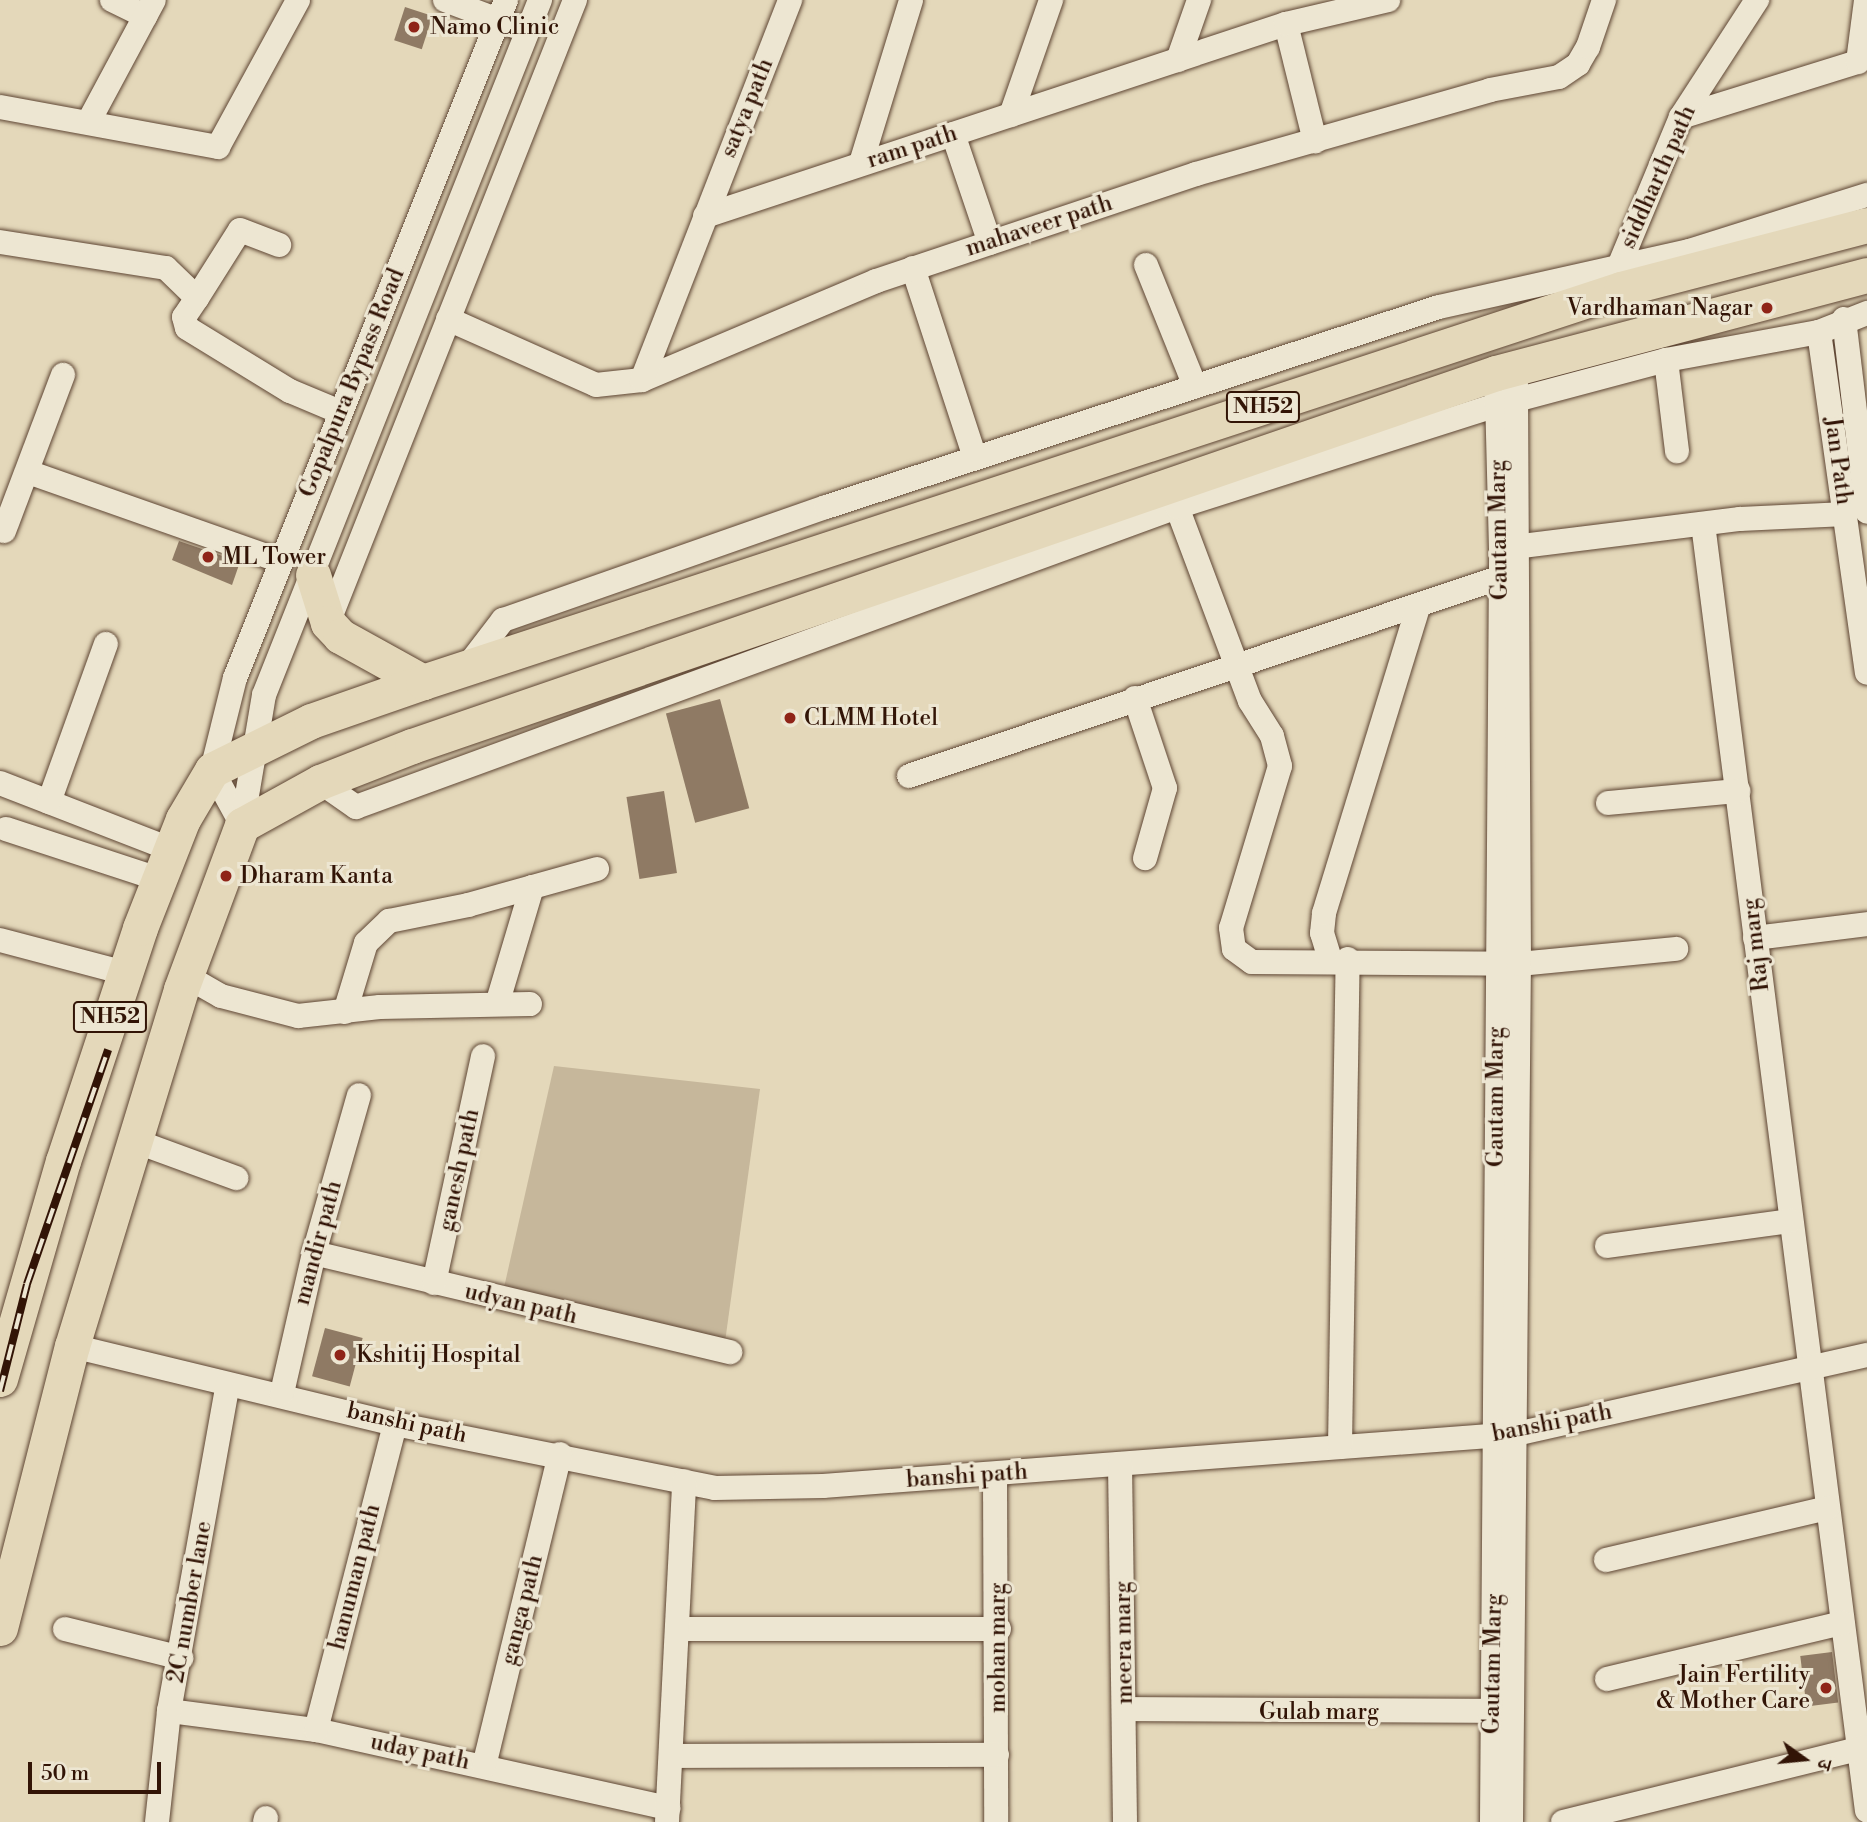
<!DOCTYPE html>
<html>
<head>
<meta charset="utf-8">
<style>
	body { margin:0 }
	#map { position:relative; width:1867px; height:1822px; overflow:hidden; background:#e4d8ba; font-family:"Libre Bodoni","Noto Serif Devanagari",serif }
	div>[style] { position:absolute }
	.green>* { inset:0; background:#c6b79b }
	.building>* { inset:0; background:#8f7a64; transform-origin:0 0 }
	.roads { filter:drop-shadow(0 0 2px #5e4533) drop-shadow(0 0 2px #5e4533) }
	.minor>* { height:24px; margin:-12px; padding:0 12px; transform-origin:12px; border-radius:12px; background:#ede6d2 }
	.highway>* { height:35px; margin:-17.5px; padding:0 17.5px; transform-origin:17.5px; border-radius:17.5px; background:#e4d8ba }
	.rail>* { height:8px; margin-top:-4px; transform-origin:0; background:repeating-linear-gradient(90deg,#ede6d2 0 16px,#321406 0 32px); box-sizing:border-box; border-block:2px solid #321406 }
	.dots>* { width:19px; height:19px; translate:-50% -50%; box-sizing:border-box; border:4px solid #ede6d2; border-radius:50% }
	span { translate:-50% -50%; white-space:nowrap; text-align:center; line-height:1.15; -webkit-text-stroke:6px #ede6d2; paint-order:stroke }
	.shield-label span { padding:2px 5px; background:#ede6d2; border:2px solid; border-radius:5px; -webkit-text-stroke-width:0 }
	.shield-label { font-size:21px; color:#321406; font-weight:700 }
	.poi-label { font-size:23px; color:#321406 }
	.left { translate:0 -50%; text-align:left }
	.right { translate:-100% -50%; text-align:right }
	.street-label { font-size:23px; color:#321406 }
	.north { position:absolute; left:1769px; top:1724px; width:70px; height:70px; -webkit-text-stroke:5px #ede6d2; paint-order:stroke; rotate:105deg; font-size:19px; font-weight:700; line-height:28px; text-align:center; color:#321406 }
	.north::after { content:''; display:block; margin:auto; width:24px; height:32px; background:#321406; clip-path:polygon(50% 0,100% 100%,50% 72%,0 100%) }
	.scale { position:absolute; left:28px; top:1762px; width:133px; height:32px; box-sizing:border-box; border:4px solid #321406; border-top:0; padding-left:9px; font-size:21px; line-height:24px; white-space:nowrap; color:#321406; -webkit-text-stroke:5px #ede6d2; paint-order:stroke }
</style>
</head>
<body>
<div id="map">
	<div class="green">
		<i style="clip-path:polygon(554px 1066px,760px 1089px,725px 1342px,503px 1292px)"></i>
	</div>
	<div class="building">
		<i style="left:405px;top:7px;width:29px;height:35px;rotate:18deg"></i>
		<i style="clip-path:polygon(179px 541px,240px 562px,232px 585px,172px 560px)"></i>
		<i style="left:720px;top:699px;width:113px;height:56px;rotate:75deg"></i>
		<i style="left:664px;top:791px;width:83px;height:38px;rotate:81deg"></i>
		<i style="left:325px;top:1328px;width:39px;height:50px;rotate:15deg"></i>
		<i style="left:1832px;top:1652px;width:51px;height:32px;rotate:83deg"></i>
	</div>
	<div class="roads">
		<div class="minor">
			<i style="left:112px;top:0;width:37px;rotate:26deg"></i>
			<i style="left:445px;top:0;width:74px;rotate:20.6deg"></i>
			<i style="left:1286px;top:24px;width:121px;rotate:76.1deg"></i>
			<i style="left:1178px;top:60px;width:64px;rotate:-70.7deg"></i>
			<i style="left:0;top:107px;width:222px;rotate:10.4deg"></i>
			<i style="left:218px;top:147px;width:167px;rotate:-61.4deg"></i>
			<i style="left:1011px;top:115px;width:122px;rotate:-70.8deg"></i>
			<i style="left:1681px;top:117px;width:185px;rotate:-17.3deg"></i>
			<i style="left:1858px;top:62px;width:63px;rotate:-82.6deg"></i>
			<i style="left:89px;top:121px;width:137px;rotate:-61.8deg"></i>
			<i style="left:953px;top:134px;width:115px;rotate:71.3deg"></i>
			<i style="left:861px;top:163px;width:170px;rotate:-72.9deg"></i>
			<i style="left:705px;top:216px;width:612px;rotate:-18.29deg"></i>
			<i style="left:1286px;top:24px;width:105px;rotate:-13.2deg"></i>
			<i style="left:0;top:242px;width:168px;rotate:8.9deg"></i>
			<i style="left:166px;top:268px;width:43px;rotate:44.1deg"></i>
			<i style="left:197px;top:298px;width:23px;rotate:124deg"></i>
			<i style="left:184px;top:317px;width:11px;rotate:75deg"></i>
			<i style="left:187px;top:328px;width:121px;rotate:31.5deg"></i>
			<i style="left:290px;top:391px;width:54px;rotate:22.8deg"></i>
			<i style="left:1146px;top:265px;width:131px;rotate:68deg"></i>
			<i style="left:913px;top:268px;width:200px;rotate:71.9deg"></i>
			<i style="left:1620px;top:279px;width:13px;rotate:-94deg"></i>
			<i style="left:1619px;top:266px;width:161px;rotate:-67.4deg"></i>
			<i style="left:1681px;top:117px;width:140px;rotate:-57deg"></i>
			<i style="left:197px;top:298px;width:80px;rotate:-57.7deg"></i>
			<i style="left:240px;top:230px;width:42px;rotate:21deg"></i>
			<i style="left:448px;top:319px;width:162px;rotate:24deg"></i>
			<i style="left:596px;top:385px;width:46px;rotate:-6.2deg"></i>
			<i style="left:642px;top:380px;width:254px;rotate:-22.9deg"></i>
			<i style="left:876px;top:281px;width:337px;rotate:-18.5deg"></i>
			<i style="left:1196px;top:174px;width:306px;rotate:-15.9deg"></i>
			<i style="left:1490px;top:90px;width:70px;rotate:-10.7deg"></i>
			<i style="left:1559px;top:77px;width:23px;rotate:-34deg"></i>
			<i style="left:1578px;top:64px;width:20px;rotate:-60deg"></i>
			<i style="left:1588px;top:47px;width:50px;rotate:-71.2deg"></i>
			<i style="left:1844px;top:319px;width:194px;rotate:83.2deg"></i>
			<i style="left:1819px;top:332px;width:344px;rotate:82deg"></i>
			<i style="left:1666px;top:360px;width:92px;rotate:83.1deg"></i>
			<i style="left:642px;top:380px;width:408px;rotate:-68.7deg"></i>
			<i style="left:28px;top:472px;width:268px;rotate:19.4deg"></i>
			<i style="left:1177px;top:507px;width:207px;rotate:69.4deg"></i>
			<i style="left:1250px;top:701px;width:41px;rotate:57.8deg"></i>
			<i style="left:1272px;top:736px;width:31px;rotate:75deg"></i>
			<i style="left:1280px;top:766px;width:169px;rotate:106.8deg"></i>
			<i style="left:1231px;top:928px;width:21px;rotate:82deg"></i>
			<i style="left:1234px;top:949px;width:22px;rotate:36deg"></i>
			<i style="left:1252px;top:962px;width:267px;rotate:0.4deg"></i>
			<i style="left:1519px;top:964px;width:158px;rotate:-5.5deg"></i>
			<i style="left:1703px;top:524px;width:1297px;rotate:82.74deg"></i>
			<i style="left:4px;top:531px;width:167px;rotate:-69.3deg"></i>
			<i style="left:1506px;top:548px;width:236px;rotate:-7.1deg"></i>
			<i style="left:1740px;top:519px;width:106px;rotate:-2.7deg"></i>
			<i style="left:328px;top:623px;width:670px;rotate:-68.37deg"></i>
			<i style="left:466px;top:668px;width:61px;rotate:-52.4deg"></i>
			<i style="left:503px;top:620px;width:342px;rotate:-19.3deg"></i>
			<i style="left:826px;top:507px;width:645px;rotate:-18.07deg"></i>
			<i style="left:1439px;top:307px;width:256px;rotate:-12.6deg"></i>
			<i style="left:1689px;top:251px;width:187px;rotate:-17.5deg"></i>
			<i style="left:1135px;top:698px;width:95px;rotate:71.6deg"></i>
			<i style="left:1165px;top:788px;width:73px;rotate:105.9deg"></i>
			<i style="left:909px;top:776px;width:640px;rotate:-18.58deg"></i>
			<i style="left:320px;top:782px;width:44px;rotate:34.8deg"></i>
			<i style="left:356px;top:807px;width:874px;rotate:-20.07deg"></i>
			<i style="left:1177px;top:507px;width:336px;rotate:-17.7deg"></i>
			<i style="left:1497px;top:405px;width:175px;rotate:-14.9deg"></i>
			<i style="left:1666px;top:360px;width:156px;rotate:-10.4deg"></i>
			<i style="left:1819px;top:332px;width:52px;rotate:-21.6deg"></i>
			<i style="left:0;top:783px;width:182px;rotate:21.2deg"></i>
			<i style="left:49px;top:802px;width:168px;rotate:-70.2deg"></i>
			<i style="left:1608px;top:803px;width:131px;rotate:-5.3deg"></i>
			<i style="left:242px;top:825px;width:63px;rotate:-118.6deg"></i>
			<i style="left:212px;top:770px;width:95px;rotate:-76deg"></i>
			<i style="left:235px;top:678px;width:730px;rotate:-68.21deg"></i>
			<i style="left:242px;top:825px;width:132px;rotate:-80.4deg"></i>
			<i style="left:264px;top:695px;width:748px;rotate:-68.34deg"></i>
			<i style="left:6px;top:829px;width:160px;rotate:18.2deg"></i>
			<i style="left:1755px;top:938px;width:113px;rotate:-7.1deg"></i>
			<i style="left:0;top:940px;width:129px;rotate:14.8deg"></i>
			<i style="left:1330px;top:959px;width:27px;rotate:-107deg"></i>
			<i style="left:1322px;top:933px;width:20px;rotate:-84deg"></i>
			<i style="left:1324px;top:913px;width:319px;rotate:-72.9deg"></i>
			<i style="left:186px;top:976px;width:40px;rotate:29.7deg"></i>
			<i style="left:221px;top:996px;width:80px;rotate:14.6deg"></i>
			<i style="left:298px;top:1016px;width:82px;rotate:-6.3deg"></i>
			<i style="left:380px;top:1007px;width:150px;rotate:-1.1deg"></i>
			<i style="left:498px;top:1001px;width:119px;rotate:-73.4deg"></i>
			<i style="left:345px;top:1012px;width:72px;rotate:-73.1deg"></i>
			<i style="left:366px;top:943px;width:32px;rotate:-44deg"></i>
			<i style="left:389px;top:921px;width:81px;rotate:-11.4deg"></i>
			<i style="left:468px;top:905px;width:134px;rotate:-15.6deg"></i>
			<i style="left:135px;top:1141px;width:108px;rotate:20.1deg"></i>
			<i style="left:1607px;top:1246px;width:185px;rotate:-7.8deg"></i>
			<i style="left:314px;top:1253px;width:428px;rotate:13.4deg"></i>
			<i style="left:434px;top:1283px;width:232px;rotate:-77.8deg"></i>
			<i style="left:72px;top:1346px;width:332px;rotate:13.6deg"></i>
			<i style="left:395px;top:1424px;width:326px;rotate:11.3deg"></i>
			<i style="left:715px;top:1488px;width:108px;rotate:-1.1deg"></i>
			<i style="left:823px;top:1486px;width:695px;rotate:-4.29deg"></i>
			<i style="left:1516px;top:1434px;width:360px;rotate:-12.7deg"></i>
			<i style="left:282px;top:1393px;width:144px;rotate:-77.1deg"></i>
			<i style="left:314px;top:1253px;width:164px;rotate:-74.1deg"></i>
			<i style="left:1340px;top:1447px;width:488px;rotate:-89.1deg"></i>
			<i style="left:1120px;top:1464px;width:358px;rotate:89.2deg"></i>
			<i style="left:995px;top:1474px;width:348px;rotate:89.8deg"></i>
			<i style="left:1606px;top:1560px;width:227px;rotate:-13.2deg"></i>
			<i style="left:65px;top:1629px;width:120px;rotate:14deg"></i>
			<i style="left:680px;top:1629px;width:319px"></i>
			<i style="left:1607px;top:1679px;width:242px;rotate:-13.4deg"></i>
			<i style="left:1125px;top:1709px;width:384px;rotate:0.3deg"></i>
			<i style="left:169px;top:1711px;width:148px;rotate:7.4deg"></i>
			<i style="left:316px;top:1730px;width:361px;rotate:12.5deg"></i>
			<i style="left:316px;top:1730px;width:316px;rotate:-75.5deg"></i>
			<i style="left:673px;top:1756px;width:324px;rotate:-0.2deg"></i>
			<i style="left:484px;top:1766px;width:321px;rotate:-76.3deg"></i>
			<i style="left:157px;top:1822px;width:112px;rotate:-83.8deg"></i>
			<i style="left:169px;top:1711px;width:332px;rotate:-79.8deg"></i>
			<i style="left:265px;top:1822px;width:4px;rotate:-76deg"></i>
			<i style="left:667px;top:1822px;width:341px;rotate:-87.1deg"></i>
			<i style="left:1492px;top:1822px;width:1273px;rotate:-89.59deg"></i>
			<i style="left:1501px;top:549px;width:158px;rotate:-91.5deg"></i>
			<i style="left:1511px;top:1822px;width:858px;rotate:-89.47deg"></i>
			<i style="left:1519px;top:964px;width:580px;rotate:-90.3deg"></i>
			<i style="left:1563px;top:1822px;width:313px;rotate:-13.9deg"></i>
		</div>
		<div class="highway">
			<i style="left:313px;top:575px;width:50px;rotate:72.6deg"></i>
			<i style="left:328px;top:623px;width:18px;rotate:47deg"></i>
			<i style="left:340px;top:636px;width:95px;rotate:29deg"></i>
			<i style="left:0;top:1379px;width:227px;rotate:-73.9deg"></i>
			<i style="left:63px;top:1161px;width:245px;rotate:-71.7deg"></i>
			<i style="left:140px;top:928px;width:117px;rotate:-68.5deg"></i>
			<i style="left:183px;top:819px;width:57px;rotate:-59.4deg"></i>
			<i style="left:212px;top:770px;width:110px;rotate:-26.3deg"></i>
			<i style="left:311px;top:721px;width:119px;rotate:-19.2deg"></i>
			<i style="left:423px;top:682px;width:1261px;rotate:-18.16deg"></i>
			<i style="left:1621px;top:289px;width:254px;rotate:-14.6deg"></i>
			<i style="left:0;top:1628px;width:291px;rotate:-75.7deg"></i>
			<i style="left:72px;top:1346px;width:373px;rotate:-73deg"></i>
			<i style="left:181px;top:989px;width:175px;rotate:-69.6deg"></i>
			<i style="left:242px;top:825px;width:89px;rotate:-28.9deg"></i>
			<i style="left:320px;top:782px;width:99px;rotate:-21.4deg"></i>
			<i style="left:412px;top:746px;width:1146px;rotate:-18.99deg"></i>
			<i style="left:1496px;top:373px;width:384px;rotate:-14.8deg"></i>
		</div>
	</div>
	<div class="rail">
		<i style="left:0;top:1391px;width:110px;rotate:-75.8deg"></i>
		<i style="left:27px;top:1284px;width:248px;rotate:-70.9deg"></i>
	</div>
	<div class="dots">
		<i style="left:414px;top:27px;background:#8f2418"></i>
		<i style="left:1767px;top:308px;background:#8f2418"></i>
		<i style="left:208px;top:557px;background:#8f2418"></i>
		<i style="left:790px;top:718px;background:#8f2418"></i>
		<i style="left:226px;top:876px;background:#8f2418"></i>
		<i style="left:340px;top:1355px;background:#8f2418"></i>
		<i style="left:1826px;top:1688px;background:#8f2418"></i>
	</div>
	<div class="shield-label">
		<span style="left:1263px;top:407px">NH52</span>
		<span style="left:110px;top:1017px">NH52</span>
	</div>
	<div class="poi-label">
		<span class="left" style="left:430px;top:27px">Namo Clinic</span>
		<span class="right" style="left:1753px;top:308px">Vardhaman Nagar</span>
		<span class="left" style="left:222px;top:557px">ML Tower</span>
		<span class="left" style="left:804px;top:718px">CLMM Hotel</span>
		<span class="left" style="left:240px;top:876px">Dharam Kanta</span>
		<span class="left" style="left:356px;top:1355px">Kshitij Hospital</span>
		<span class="right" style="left:1810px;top:1688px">Jain Fertility<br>&amp; Mother Care</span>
	</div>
	<div class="street-label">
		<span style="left:747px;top:108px;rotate:-68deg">satya path</span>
		<span style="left:912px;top:147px;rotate:-18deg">ram path</span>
		<span style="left:1658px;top:177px;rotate:-66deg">siddharth path</span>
		<span style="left:1039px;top:226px;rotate:-18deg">mahaveer path</span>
		<span style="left:352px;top:383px;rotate:-68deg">Gopalpura Bypass Road</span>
		<span style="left:1838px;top:461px;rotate:82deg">Jan Path</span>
		<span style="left:1499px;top:530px;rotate:-91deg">Gautam Marg</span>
		<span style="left:1756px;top:945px;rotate:-97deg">Raj marg</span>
		<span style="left:1496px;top:1097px;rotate:-90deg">Gautam Marg</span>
		<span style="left:459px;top:1170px;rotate:-78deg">ganesh path</span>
		<span style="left:318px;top:1243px;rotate:-75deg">mandir path</span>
		<span style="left:521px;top:1304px;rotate:13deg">udyan path</span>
		<span style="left:407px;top:1423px;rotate:12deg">banshi path</span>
		<span style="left:1552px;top:1423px;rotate:-11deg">banshi path</span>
		<span style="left:967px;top:1476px;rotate:-4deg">banshi path</span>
		<span style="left:355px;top:1577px;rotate:-76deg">hanuman path</span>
		<span style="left:190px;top:1602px;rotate:-80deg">2C number lane</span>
		<span style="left:522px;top:1610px;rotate:-76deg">ganga path</span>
		<span style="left:1124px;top:1643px;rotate:-91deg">meera marg</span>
		<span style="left:998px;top:1648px;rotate:-90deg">mohan marg</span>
		<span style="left:1493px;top:1664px;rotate:-89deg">Gautam Marg</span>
		<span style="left:1319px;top:1712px">Gulab marg</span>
		<span style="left:420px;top:1752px;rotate:12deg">uday path</span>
	</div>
	<div class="north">उ</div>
	<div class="scale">50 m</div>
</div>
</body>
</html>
